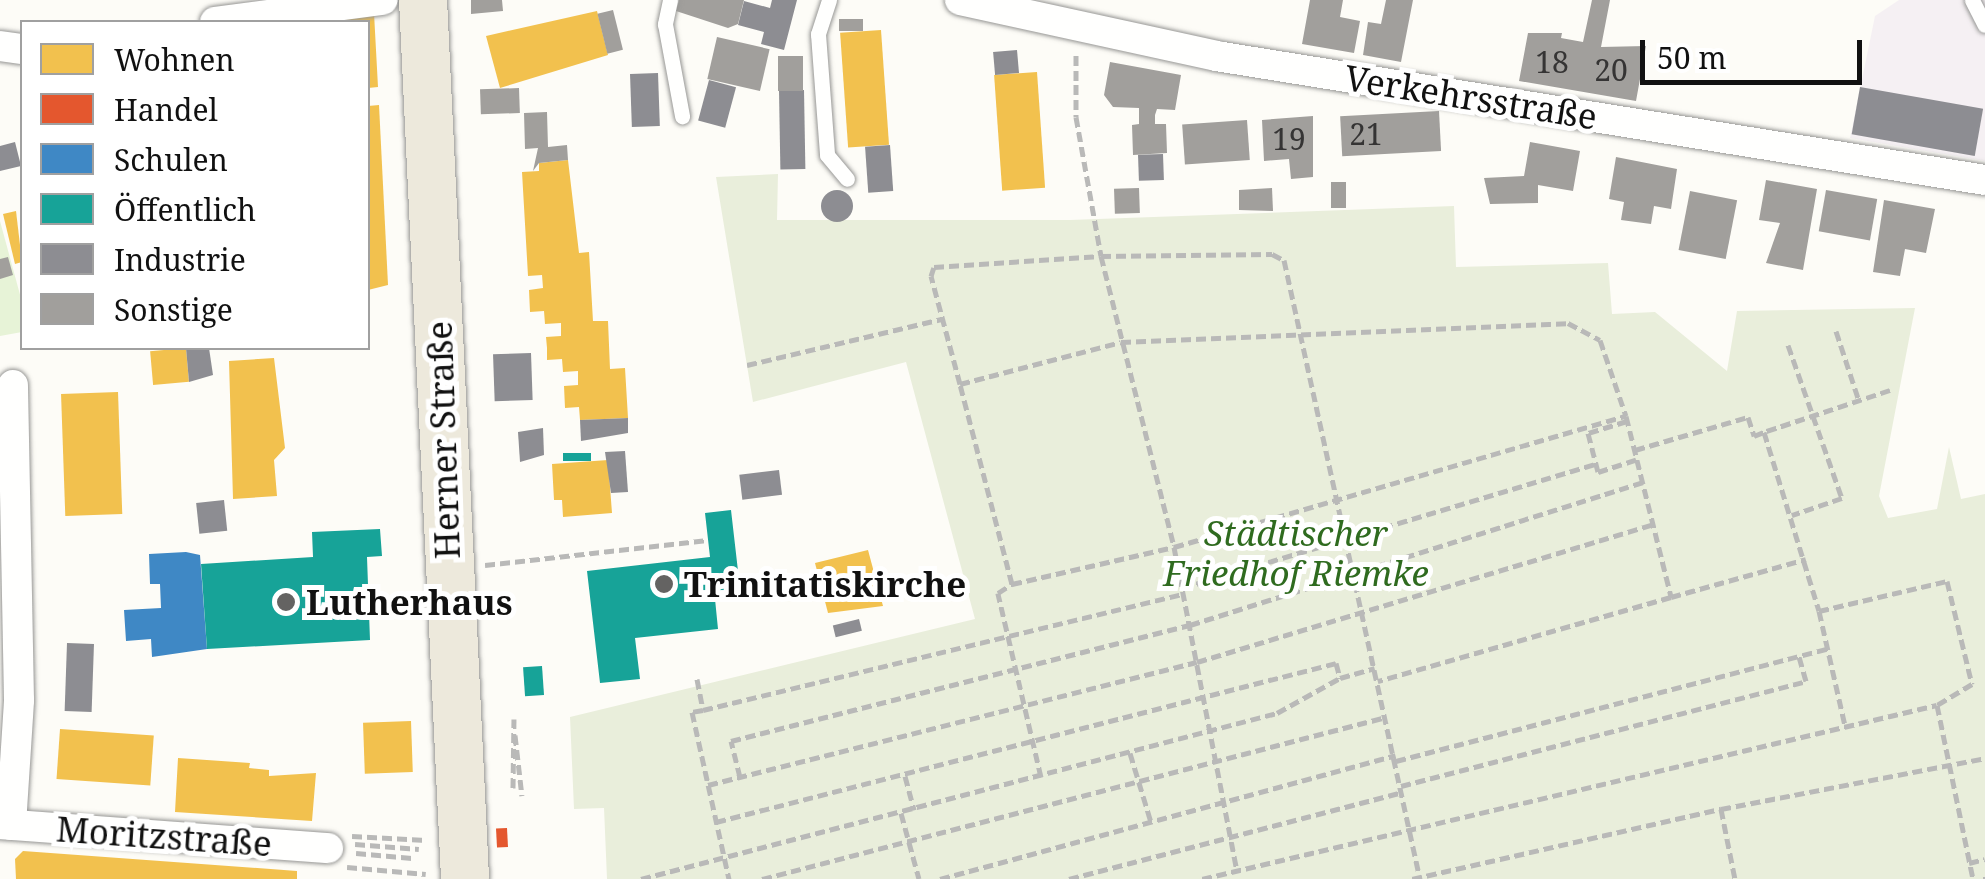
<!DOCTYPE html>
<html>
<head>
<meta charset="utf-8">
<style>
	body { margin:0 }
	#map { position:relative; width:1985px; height:879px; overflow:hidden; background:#fdfcf7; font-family:"Noto Serif",serif }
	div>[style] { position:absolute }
	.industrial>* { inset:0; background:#f5f0f3 }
	.green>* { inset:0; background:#e7f3d7 }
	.cemetery>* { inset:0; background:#e9eedb }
	.homes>* { inset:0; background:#f2c14e; transform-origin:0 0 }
	.shops>* { inset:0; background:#e4572e; transform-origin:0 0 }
	.schools>* { inset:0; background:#3f88c5 }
	.public>* { inset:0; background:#17a398; transform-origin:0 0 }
	.industry>* { inset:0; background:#8d8d92; transform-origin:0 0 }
	.round { border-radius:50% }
	.building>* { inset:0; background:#a19f9c; transform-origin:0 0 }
	.path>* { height:5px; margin-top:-2.5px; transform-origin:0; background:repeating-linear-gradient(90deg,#b9b9b8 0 10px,transparent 0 15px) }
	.roads { filter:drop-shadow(0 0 2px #979795) drop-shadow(0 0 2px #979795) }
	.service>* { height:15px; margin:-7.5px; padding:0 7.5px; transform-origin:7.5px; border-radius:7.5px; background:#fffffe }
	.minor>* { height:30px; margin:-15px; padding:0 15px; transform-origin:15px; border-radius:15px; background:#fffffe }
	.primary>* { height:48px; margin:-24px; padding:0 24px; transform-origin:24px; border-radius:24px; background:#ede9dc }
	.dots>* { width:28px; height:28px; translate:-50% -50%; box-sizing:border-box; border:5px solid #fff; border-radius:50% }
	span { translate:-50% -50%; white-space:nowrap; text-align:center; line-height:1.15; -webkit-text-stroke:10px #fff; paint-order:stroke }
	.number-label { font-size:30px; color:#353434 }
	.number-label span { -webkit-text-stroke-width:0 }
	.street-label { font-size:35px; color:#111 }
	.park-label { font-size:35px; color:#2f6b1f; font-style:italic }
	.poi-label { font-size:35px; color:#111; font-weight:700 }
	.left { translate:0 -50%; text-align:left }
	.legend { position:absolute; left:20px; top:20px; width:350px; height:330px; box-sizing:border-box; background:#fff; border:2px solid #a0a0a0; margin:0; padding:12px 18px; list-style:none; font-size:30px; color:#111 }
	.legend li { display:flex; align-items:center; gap:20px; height:50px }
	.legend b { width:50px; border:2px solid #a0a0a0 }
	.scale { position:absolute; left:1640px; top:40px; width:222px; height:45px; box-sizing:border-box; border:5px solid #111; border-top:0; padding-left:12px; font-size:30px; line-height:35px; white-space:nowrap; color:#111; -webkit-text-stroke:8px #fff; paint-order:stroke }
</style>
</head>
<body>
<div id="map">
	<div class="industrial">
		<i style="clip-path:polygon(1899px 0,1985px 0,1985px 161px,1850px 138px,1875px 16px)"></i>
	</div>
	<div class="green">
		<i style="clip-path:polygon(0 221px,22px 302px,22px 332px,0 336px)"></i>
	</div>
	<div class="cemetery">
		<i style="clip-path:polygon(778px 174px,777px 220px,1070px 220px,1454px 206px,1456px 267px,1608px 263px,1612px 314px,1655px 312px,1727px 371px,1737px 311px,1915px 308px,1879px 496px,1888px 518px,1937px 509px,1949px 447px,1961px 499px,1985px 494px,1985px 879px,607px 879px,604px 808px,574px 809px,570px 717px,975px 619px,906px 362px,753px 402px,716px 177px)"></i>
	</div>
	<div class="homes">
		<i style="clip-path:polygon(597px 11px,608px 55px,500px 88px,486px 36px)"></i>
		<i style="clip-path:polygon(374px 13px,378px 87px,368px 88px,368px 22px,328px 20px)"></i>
		<i style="left:881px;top:30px;width:115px;height:41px;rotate:86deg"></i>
		<i style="left:1037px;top:72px;width:116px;height:43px;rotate:86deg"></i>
		<i style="clip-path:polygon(379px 105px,388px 285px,368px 290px,368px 106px)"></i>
		<i style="clip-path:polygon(568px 160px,579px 253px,589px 252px,593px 321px,608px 321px,610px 369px,625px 368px,628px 418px,580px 420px,579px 407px,565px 408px,564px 386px,578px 385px,578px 371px,563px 372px,562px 359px,547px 360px,547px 348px,546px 337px,561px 336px,561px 323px,545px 324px,544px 311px,530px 312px,529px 290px,543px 288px,542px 275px,528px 276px,522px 172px,539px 171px,539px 163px)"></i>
		<i style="clip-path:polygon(16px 211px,22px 262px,15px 264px,3px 214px)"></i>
		<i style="left:186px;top:348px;width:34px;height:36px;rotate:85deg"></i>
		<i style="clip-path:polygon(274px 358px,285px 448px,274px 460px,277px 496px,233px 499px,229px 361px)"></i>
		<i style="left:118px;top:392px;width:122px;height:57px;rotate:88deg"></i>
		<i style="clip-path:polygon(608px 460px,612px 513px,563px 517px,562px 500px,554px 500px,552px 464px)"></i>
		<i style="clip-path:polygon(868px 550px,883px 606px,828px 613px,815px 563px)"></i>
		<i style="left:411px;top:721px;width:51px;height:48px;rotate:88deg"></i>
		<i style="left:60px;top:729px;width:94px;height:50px;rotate:4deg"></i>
		<i style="clip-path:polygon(178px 758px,250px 763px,249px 768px,269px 770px,269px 776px,316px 773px,312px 821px,175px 812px)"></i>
		<i style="clip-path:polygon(23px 851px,297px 871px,297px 879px,16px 879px,15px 859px)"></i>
	</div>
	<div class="shops">
		<i style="left:507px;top:828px;width:19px;height:11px;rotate:87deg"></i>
	</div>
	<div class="schools">
		<i style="clip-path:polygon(186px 552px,200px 555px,207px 649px,152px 657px,151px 639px,126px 641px,124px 610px,161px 608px,160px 584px,150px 584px,149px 554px)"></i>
	</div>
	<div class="public">
		<i style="left:591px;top:453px;width:8px;height:28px;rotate:90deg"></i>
		<i style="clip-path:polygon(731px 510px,741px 597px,715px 599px,718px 629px,635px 638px,640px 679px,600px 683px,587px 571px,710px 557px,705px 513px)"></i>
		<i style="clip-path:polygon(380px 529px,382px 556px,367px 557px,370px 640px,207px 649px,201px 564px,313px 557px,312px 532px)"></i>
		<i style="left:542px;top:666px;width:29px;height:19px;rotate:86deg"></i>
	</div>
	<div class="industry">
		<i style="clip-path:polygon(772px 0,797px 0,784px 50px,761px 44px,764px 32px,738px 25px,744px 1px,770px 8px)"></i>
		<i style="left:1017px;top:50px;width:23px;height:24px;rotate:85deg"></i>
		<i style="left:658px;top:73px;width:53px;height:28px;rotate:88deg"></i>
		<i style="left:709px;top:80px;width:28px;height:42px;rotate:15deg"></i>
		<i style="left:1860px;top:87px;width:125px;height:48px;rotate:10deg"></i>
		<i style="left:804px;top:90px;width:79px;height:25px;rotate:89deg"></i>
		<i style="clip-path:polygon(15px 142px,21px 166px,0 171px,0 146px)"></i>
		<i style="left:890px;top:145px;width:46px;height:25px;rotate:86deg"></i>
		<i style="left:1163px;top:154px;width:26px;height:25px;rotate:88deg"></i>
		<i class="round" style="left:821px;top:190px;width:32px;height:32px"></i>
		<i style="clip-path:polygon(186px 348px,209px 348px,213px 375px,189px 382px)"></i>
		<i style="left:531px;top:353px;width:47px;height:38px;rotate:88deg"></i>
		<i style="clip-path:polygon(628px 418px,628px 433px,581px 441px,580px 420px)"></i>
		<i style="clip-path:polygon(543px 428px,544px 455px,520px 462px,518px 432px)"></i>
		<i style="clip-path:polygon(625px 451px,628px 492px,611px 493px,605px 452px)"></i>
		<i style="left:779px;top:470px;width:25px;height:40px;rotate:83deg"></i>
		<i style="left:224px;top:500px;width:31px;height:28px;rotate:84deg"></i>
		<i style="left:859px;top:619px;width:12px;height:27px;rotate:76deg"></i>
		<i style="left:67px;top:643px;width:27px;height:68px;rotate:2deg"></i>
	</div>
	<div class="building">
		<i style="clip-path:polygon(471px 0,502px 0,503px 11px,471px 14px)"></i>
		<i style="clip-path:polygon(679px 0,744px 0,738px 24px,728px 28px,676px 11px)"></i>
		<i style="clip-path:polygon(1310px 0,1343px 0,1340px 17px,1360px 21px,1354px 53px,1302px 44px)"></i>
		<i style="clip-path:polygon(1386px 0,1413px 0,1401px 62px,1363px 55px,1368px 22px,1381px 24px)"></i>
		<i style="clip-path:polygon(1592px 0,1610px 0,1601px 47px,1646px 46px,1636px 101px,1519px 81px,1528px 33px,1562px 33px,1561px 38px,1583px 42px)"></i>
		<i style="left:613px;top:10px;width:41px;height:16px;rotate:76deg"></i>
		<i style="left:863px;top:19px;width:12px;height:24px;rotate:90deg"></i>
		<i style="left:717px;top:37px;width:54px;height:43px;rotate:13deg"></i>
		<i style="left:778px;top:56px;width:25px;height:35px"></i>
		<i style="clip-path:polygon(1110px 62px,1181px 75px,1175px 110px,1157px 109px,1155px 115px,1155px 124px,1166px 124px,1167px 153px,1133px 155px,1132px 125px,1139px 124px,1139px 108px,1113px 107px,1104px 95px)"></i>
		<i style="left:519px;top:88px;width:25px;height:39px;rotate:88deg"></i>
		<i style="left:1439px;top:111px;width:40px;height:99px;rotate:87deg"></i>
		<i style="clip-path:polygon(547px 112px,548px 147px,567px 145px,568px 160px,539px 163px,533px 171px,538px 148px,525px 149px,524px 113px)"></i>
		<i style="clip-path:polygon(1313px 116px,1313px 177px,1291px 179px,1289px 159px,1264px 161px,1262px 120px)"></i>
		<i style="left:1247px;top:120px;width:40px;height:65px;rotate:86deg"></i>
		<i style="clip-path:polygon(1530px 142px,1580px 151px,1573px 191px,1538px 185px,1538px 203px,1490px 204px,1484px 178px,1524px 176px)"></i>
		<i style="clip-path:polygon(1616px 157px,1677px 169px,1671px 209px,1654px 206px,1651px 224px,1621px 220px,1624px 202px,1609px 199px)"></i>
		<i style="clip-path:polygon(1766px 180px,1817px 189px,1803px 270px,1766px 263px,1780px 223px,1759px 220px)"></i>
		<i style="left:1331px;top:182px;width:15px;height:26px"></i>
		<i style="left:1139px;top:188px;width:25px;height:25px;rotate:88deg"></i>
		<i style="clip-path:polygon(1272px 188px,1273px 211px,1239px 210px,1239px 190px)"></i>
		<i style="left:1826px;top:190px;width:52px;height:42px;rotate:10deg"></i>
		<i style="left:1690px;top:191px;width:48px;height:60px;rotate:11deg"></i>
		<i style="clip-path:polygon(1884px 200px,1935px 209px,1926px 253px,1905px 249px,1900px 276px,1873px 272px)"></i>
		<i style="clip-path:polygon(8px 257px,13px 275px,0 279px,0 259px)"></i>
	</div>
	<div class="path">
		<i style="left:1076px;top:55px;width:62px;rotate:90deg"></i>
		<i style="left:1076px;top:117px;width:141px;rotate:79.8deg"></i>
		<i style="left:1101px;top:256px;width:171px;rotate:-0.7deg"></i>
		<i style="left:1272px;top:254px;width:13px;rotate:27deg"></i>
		<i style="left:1284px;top:260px;width:634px;rotate:77.61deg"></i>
		<i style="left:1836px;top:331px;width:74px;rotate:71.8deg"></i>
		<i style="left:1788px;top:345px;width:162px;rotate:70.6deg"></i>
		<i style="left:1842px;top:498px;width:53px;rotate:161.2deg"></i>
		<i style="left:747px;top:365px;width:200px;rotate:-13.3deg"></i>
		<i style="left:960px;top:384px;width:112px;rotate:-105deg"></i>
		<i style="left:931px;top:276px;width:9px;rotate:-72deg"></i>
		<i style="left:934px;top:267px;width:167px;rotate:-3.8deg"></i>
		<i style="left:1101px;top:256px;width:300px;rotate:75.9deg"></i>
		<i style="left:1174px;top:547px;width:331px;rotate:79deg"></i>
		<i style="left:1890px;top:390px;width:133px;rotate:161.6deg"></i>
		<i style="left:1764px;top:432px;width:187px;rotate:72.9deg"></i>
		<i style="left:1819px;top:611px;width:131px;rotate:-13.2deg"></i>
		<i style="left:1947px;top:581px;width:106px;rotate:76.4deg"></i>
		<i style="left:1972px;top:684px;width:41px;rotate:149deg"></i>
		<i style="left:1937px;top:705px;width:178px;rotate:78.3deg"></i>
		<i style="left:1627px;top:421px;width:41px;rotate:162.9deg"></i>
		<i style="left:1588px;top:433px;width:40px;rotate:75.6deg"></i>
		<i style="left:1598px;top:472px;width:40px;rotate:-18deg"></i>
		<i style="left:1635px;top:450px;width:118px;rotate:-16.3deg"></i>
		<i style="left:1748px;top:417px;width:20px;rotate:72deg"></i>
		<i style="left:1754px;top:436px;width:11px;rotate:-22deg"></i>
		<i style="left:485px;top:565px;width:224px;rotate:-6.4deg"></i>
		<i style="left:1012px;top:584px;width:166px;rotate:-12.9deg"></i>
		<i style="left:1174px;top:547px;width:471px;rotate:-16.2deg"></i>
		<i style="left:1182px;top:588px;width:431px;rotate:-16.7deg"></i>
		<i style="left:1671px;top:597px;width:140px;rotate:-15.7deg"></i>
		<i style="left:1819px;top:611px;width:117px;rotate:77.2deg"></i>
		<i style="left:697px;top:679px;width:32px;rotate:79deg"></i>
		<i style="left:703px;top:710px;width:11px;rotate:170deg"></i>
		<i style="left:692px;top:712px;width:171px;rotate:77.5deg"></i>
		<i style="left:703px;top:710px;width:495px;rotate:-13.6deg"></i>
		<i style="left:515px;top:735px;width:61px;rotate:83.5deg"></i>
		<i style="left:1130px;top:753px;width:72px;rotate:73.1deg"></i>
		<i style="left:1396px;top:761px;width:445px;rotate:-14.6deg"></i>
		<i style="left:905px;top:776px;width:35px;rotate:75deg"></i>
		<i style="left:740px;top:777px;width:37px;rotate:-104deg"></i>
		<i style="left:731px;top:741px;width:473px;rotate:-14.2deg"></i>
		<i style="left:1190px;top:625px;width:475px;rotate:-17.5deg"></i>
		<i style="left:1041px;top:777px;width:189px;rotate:-103.2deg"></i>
		<i style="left:998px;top:593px;width:17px;rotate:-33deg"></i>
		<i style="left:1012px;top:584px;width:207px;rotate:-104.6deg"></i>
		<i style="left:960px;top:384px;width:166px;rotate:-14.6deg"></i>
		<i style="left:1121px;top:342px;width:447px;rotate:-2.4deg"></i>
		<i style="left:1568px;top:323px;width:36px;rotate:28deg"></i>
		<i style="left:1600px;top:340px;width:80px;rotate:71.1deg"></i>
		<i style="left:1626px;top:416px;width:187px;rotate:76deg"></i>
		<i style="left:1671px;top:597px;width:305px;rotate:164deg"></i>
		<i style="left:708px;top:785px;width:504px;rotate:-14.12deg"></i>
		<i style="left:1197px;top:662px;width:477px;rotate:-16.8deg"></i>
		<i style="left:1401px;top:786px;width:418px;rotate:-14.5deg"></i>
		<i style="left:1806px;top:681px;width:26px;rotate:-106deg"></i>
		<i style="left:513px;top:788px;width:69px;rotate:-89.2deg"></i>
		<i style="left:1721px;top:809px;width:269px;rotate:-10.9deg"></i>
		<i style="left:901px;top:813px;width:68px;rotate:74.7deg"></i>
		<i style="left:716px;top:822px;width:640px;rotate:-14.38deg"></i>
		<i style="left:1336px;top:663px;width:16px;rotate:75deg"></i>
		<i style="left:352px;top:836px;width:74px;rotate:3.1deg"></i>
		<i style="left:355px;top:844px;width:64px;rotate:4.5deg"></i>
		<i style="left:356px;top:853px;width:56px;rotate:5.1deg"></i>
		<i style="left:1969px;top:863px;width:16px;rotate:-14deg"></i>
		<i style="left:347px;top:867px;width:79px;rotate:5.1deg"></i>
		<i style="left:641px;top:879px;width:657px;rotate:-14.63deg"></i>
		<i style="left:1277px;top:713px;width:72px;rotate:-29.1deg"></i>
		<i style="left:1340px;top:678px;width:36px;rotate:-16deg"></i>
		<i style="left:762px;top:879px;width:645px;rotate:-14.55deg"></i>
		<i style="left:940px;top:879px;width:472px;rotate:-15.2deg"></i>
		<i style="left:1069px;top:879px;width:345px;rotate:-14.6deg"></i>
		<i style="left:1202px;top:879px;width:755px;rotate:-13.32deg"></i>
		<i style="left:1412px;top:879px;width:317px;rotate:-12.8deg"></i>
		<i style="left:1721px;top:809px;width:71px;rotate:78.7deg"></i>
		<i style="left:1983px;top:879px;width:2px"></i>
	</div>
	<div class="roads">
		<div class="service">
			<i style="left:670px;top:0;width:25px;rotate:102deg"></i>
			<i style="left:665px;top:24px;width:94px;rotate:79.5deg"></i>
			<i style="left:829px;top:0;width:36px;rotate:108deg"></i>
			<i style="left:818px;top:34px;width:121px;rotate:85.7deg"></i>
			<i style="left:827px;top:155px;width:31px;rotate:50deg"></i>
			<i style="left:1972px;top:0;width:28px;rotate:63deg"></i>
		</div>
		<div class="minor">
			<i style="left:960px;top:0;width:262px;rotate:12.3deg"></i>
			<i style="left:1216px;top:56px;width:779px;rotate:9.16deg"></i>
			<i style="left:215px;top:22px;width:169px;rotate:-7.5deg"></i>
			<i style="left:0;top:46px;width:22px;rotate:8deg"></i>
			<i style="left:0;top:824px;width:329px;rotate:4.2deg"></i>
			<i style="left:11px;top:825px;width:125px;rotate:-86.3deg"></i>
			<i style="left:19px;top:700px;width:315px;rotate:-91.1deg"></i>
		</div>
		<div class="primary">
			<i style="left:423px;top:0;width:880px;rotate:87.26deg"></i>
		</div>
	</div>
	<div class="dots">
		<i style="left:664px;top:584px;background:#646362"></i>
		<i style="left:286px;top:602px;background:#646362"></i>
	</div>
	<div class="number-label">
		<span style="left:1552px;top:62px">18</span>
		<span style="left:1611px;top:70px">20</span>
		<span style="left:1366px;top:134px">21</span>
		<span style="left:1289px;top:139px">19</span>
	</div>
	<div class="street-label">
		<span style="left:1471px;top:97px;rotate:9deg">Verkehrsstraße</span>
		<span style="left:443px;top:440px;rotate:-92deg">Herner Straße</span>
		<span style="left:164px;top:836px;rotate:4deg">Moritzstraße</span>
	</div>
	<div class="park-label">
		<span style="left:1296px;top:553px">Städtischer<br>Friedhof Riemke</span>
	</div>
	<div class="poi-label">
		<span class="left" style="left:684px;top:584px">Trinitatiskirche</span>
		<span class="left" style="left:306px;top:602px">Lutherhaus</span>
	</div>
	<ul class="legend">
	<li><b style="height:28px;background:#f2c14e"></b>Wohnen</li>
	<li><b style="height:28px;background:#e4572e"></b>Handel</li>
	<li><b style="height:28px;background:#3f88c5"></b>Schulen</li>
	<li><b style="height:28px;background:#17a398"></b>Öffentlich</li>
	<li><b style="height:28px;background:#8d8d92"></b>Industrie</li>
	<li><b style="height:28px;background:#a19f9c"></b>Sonstige</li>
	</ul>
	<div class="scale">50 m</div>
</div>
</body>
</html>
